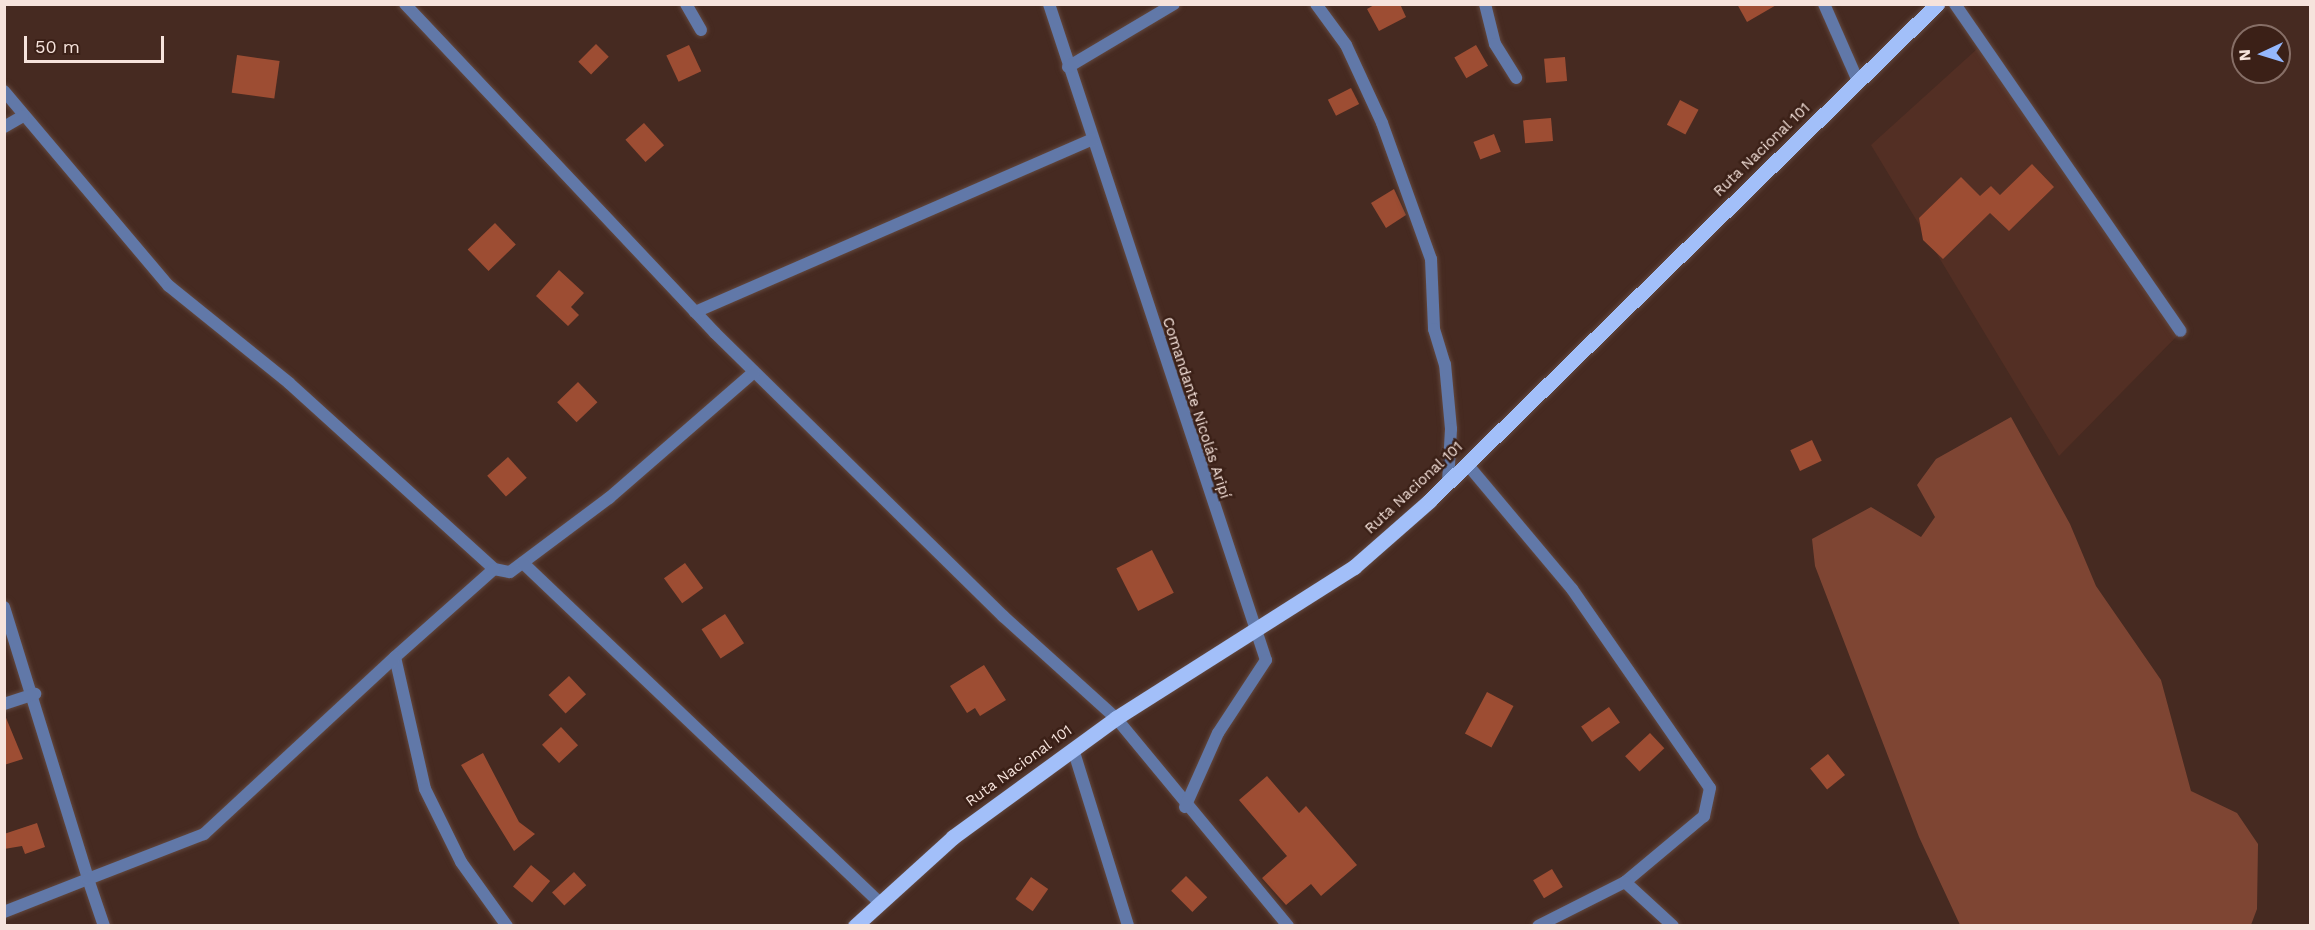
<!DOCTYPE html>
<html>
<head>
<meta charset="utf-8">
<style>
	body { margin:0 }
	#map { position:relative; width:2315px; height:930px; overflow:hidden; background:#462a21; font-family:"Work Sans",sans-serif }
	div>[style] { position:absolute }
	.built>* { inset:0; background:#532f24 }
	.green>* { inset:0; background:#7e4533 }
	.building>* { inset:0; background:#9d4d33; transform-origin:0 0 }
	.roads { filter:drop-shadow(0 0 2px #62483f) drop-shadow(0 0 2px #62483f) }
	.minor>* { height:12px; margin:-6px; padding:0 6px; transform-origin:6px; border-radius:6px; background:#6178a8 }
	.primary>* { height:15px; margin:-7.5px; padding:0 7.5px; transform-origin:7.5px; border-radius:7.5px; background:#a2bff9 }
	span { translate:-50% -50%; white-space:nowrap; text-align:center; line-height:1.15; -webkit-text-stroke:5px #3b2017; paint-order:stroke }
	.street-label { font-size:15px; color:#f6e3dc }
	.frame { position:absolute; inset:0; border:6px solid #f6e3dc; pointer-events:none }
	.north { position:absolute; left:2231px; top:24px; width:60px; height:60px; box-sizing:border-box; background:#3b2017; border:2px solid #866e66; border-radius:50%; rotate:266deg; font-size:16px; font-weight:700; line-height:24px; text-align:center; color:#f6e3dc }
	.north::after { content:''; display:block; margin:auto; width:21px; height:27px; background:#94b7fd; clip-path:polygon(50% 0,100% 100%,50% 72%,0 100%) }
	.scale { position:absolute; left:24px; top:36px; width:140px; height:27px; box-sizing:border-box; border:3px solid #f6e3dc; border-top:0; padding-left:8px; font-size:18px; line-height:21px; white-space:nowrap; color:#f6e3dc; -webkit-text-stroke:4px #3b2017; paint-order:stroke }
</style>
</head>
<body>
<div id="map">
	<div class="built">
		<i style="clip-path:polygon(1987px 40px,2179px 334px,2059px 456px,1871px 145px)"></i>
	</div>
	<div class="green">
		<i style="clip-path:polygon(2011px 417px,2070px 524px,2096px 586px,2161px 680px,2191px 791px,2237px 813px,2258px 844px,2257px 909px,2251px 925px,1960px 925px,1919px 837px,1815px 566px,1812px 539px,1871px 507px,1921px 537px,1935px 517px,1917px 485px,1936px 459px)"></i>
	</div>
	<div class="building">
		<i style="clip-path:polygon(1376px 4px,1400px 4px,1406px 17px,1379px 31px,1367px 9px)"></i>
		<i style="clip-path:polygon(1737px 4px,1778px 4px,1747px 22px)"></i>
		<i style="left:596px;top:44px;width:18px;height:25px;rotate:45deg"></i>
		<i style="left:689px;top:45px;width:29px;height:25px;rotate:65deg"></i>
		<i style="left:1476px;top:45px;width:24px;height:25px;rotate:60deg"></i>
		<i style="left:237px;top:55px;width:43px;height:38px;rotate:8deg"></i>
		<i style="left:1565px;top:57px;width:24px;height:21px;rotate:85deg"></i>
		<i style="left:1351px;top:88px;width:18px;height:26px;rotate:63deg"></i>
		<i style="left:1680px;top:100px;width:21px;height:28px;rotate:28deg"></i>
		<i style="left:1551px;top:118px;width:23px;height:28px;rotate:85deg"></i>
		<i style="left:644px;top:123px;width:30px;height:25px;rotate:48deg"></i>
		<i style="left:1494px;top:134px;width:19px;height:22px;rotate:69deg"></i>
		<i style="clip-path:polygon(2032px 164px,2054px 187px,2009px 231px,1990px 213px,1943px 259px,1923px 240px,1919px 218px,1961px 177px,1980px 196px,1991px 186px,2000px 195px)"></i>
		<i style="clip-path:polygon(1394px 189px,1406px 215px,1386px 228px,1371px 203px)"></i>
		<i style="left:495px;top:223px;width:30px;height:38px;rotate:46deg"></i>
		<i style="clip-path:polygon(559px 270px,584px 293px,571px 307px,579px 315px,568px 326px,536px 296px)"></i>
		<i style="left:578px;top:382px;width:28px;height:29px;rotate:46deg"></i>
		<i style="left:1812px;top:440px;width:23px;height:24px;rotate:65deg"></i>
		<i style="left:508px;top:457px;width:28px;height:28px;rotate:48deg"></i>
		<i style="left:1152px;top:550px;width:48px;height:40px;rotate:63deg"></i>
		<i style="left:685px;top:563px;width:31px;height:26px;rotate:54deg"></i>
		<i style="left:725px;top:614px;width:35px;height:28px;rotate:57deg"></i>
		<i style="clip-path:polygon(984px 665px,1006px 700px,980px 716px,975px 708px,967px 713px,950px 686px)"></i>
		<i style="left:569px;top:676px;width:25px;height:28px;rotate:47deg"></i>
		<i style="left:1487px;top:692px;width:30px;height:47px;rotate:28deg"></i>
		<i style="left:1609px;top:707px;width:19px;height:34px;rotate:55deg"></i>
		<i style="clip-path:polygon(4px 713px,23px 759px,4px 765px)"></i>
		<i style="left:561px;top:727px;width:25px;height:26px;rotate:47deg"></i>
		<i style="left:1650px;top:733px;width:21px;height:34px;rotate:47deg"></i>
		<i style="clip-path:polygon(483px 753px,519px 822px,535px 834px,514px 851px,461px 765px)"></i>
		<i style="left:1828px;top:754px;width:27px;height:23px;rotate:51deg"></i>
		<i style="clip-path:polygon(1267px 776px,1299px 813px,1306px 806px,1357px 865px,1321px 896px,1311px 884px,1286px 905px,1262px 878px,1287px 856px,1239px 800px)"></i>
		<i style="clip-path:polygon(37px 823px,45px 847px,25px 854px,22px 846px,4px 849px,4px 834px)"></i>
		<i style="left:531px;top:865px;width:25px;height:28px;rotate:40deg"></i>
		<i style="left:1552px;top:869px;width:21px;height:22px;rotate:59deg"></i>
		<i style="left:574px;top:872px;width:18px;height:30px;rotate:47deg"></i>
		<i style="left:1186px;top:876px;width:30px;height:21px;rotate:45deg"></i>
		<i style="left:1031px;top:877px;width:21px;height:27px;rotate:35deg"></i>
	</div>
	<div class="roads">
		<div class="minor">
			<i style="left:405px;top:4px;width:452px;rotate:46.7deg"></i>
			<i style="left:715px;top:333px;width:404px;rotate:44.5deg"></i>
			<i style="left:1003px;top:616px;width:152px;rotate:42.1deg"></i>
			<i style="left:1116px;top:718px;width:270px;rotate:50.4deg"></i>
			<i style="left:686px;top:4px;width:30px;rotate:60deg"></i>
			<i style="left:1049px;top:4px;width:691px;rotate:71.7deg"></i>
			<i style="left:1266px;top:660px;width:87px;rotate:123.3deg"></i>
			<i style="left:1218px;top:733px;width:81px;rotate:114deg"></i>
			<i style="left:1316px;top:4px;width:51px;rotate:53.8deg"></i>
			<i style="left:1346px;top:45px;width:86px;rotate:65.2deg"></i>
			<i style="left:1382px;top:123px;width:145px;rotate:70.2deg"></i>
			<i style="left:1431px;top:259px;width:70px;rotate:87.5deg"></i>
			<i style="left:1434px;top:329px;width:37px;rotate:73deg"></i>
			<i style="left:1445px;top:364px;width:65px;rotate:84.7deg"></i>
			<i style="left:1451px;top:429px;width:53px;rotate:93.2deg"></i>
			<i style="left:1485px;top:4px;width:41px;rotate:76deg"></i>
			<i style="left:1495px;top:44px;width:40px;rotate:58deg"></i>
			<i style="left:1824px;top:4px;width:84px;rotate:66.2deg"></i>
			<i style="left:1955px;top:4px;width:397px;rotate:55.4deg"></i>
			<i style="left:1068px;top:67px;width:123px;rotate:-30.7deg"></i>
			<i style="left:4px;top:91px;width:255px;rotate:49.8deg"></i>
			<i style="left:169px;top:286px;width:154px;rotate:38.9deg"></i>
			<i style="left:289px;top:383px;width:277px;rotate:42.2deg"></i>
			<i style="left:494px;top:569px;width:16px;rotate:11deg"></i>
			<i style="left:510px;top:572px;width:124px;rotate:-36.8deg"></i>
			<i style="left:609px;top:498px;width:192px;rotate:-41deg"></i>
			<i style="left:4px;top:127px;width:22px;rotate:-30deg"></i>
			<i style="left:695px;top:312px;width:433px;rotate:-23.5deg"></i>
			<i style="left:1467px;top:464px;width:163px;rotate:50deg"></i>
			<i style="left:1572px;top:589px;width:242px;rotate:55.3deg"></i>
			<i style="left:1710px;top:788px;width:29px;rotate:102deg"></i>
			<i style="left:1704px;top:816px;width:103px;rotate:140.1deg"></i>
			<i style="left:1625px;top:882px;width:97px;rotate:153.2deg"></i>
			<i style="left:523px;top:563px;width:493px;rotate:43.6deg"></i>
			<i style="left:494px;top:569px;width:132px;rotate:138.4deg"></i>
			<i style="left:395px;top:657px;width:135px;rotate:77.2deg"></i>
			<i style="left:425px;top:789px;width:81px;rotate:63.7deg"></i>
			<i style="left:461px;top:862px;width:79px;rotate:54.3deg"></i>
			<i style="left:4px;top:607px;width:285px;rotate:72.8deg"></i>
			<i style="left:88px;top:879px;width:90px;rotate:158.6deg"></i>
			<i style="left:4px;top:704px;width:33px;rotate:-18deg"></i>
			<i style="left:1073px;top:749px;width:185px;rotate:72.7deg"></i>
			<i style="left:1625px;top:882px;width:65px;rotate:42.5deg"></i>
			<i style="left:104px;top:926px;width:50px;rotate:-108.8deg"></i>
			<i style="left:88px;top:879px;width:124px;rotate:-21.2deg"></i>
			<i style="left:204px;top:834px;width:260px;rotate:-42.8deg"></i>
		</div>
		<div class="primary">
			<i style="left:855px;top:926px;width:132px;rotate:-42.2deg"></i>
			<i style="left:953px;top:837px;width:202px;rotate:-36.1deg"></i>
			<i style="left:1116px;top:718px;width:282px;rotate:-32.4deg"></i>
			<i style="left:1354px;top:567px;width:100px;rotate:-41.3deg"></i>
			<i style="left:1429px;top:501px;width:711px;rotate:-44.37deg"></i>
		</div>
	</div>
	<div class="street-label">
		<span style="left:1762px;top:150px;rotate:-44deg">Ruta Nacional 101</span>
		<span style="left:1196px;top:408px;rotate:72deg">Comandante Nicolás Aripí</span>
		<span style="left:1414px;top:488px;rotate:-43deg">Ruta Nacional 101</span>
		<span style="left:1019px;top:766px;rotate:-36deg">Ruta Nacional 101</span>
	</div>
	<div class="frame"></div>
	<div class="north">N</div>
	<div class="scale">50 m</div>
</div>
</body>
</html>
